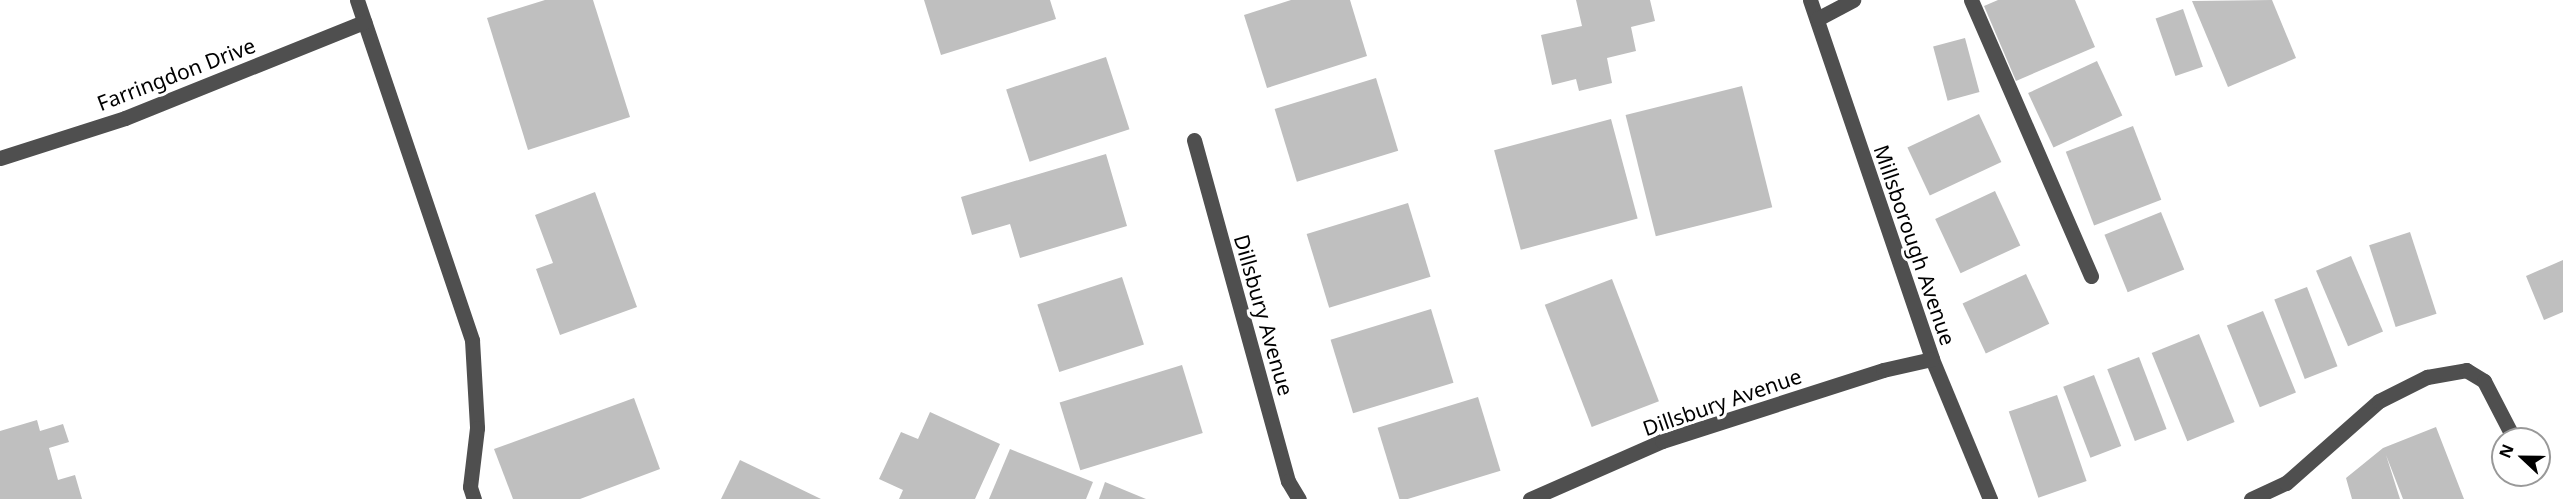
<!DOCTYPE html>
<html>
<head>
<meta charset="utf-8">
<style>
	body { margin:0 }
	#map { position:relative; width:2563px; height:499px; overflow:hidden; background:#fff; font-family:"Noto Sans",sans-serif }
	div>[style] { position:absolute }
	.building>* { inset:0; background:#bfbfbf; transform-origin:0 0 }
	.minor>* { height:15px; margin:-7.5px; padding:0 7.5px; transform-origin:7.5px; border-radius:7.5px; background:#4f4f4f }
	span { translate:-50% -50%; white-space:nowrap; text-align:center; line-height:1.15; -webkit-text-stroke:6px #fff; paint-order:stroke }
	.street-label { font-size:21px; color:#000 }
	.north { position:absolute; left:2491px; top:427px; width:60px; height:60px; box-sizing:border-box; background:#fff; border:2px solid #999; border-radius:50%; rotate:292deg; font-size:16px; font-weight:700; line-height:24px; text-align:center; color:#000 }
	.north::after { content:''; display:block; margin:auto; width:21px; height:27px; background:#000; clip-path:polygon(50% 0,100% 100%,50% 72%,0 100%) }
</style>
</head>
<body>
<div id="map">
	<div class="building">
		<i style="clip-path:polygon(545px 0,593px 0,630px 117px,528px 150px,487px 18px)"></i>
		<i style="clip-path:polygon(924px 0,1050px 0,1056px 19px,941px 55px)"></i>
		<i style="clip-path:polygon(1291px 0,1350px 0,1367px 56px,1267px 88px,1244px 15px)"></i>
		<i style="clip-path:polygon(1576px 0,1650px 0,1655px 21px,1631px 27px,1636px 51px,1607px 58px,1612px 83px,1579px 91px,1576px 79px,1552px 85px,1541px 35px,1582px 26px)"></i>
		<i style="clip-path:polygon(1998px 0,2075px 0,2095px 47px,2016px 81px,1984px 6px)"></i>
		<i style="clip-path:polygon(2272px 0,2296px 58px,2228px 87px,2192px 1px)"></i>
		<i style="left:2183px;top:9px;width:61px;height:29px;rotate:71deg"></i>
		<i style="left:1965px;top:38px;width:56px;height:33px;rotate:75deg"></i>
		<i style="left:1106px;top:57px;width:76px;height:105px;rotate:72deg"></i>
		<i style="left:2097px;top:61px;width:60px;height:76px;rotate:65deg"></i>
		<i style="left:1376px;top:78px;width:76px;height:106px;rotate:73deg"></i>
		<i style="left:1742px;top:86px;width:125px;height:120px;rotate:76deg"></i>
		<i style="left:1979px;top:114px;width:53px;height:79px;rotate:65deg"></i>
		<i style="left:1611px;top:119px;width:103px;height:121px;rotate:75deg"></i>
		<i style="left:2133px;top:126px;width:79px;height:72px;rotate:69deg"></i>
		<i style="clip-path:polygon(1106px 154px,1127px 226px,1020px 258px,1010px 224px,972px 235px,961px 197px)"></i>
		<i style="left:1995px;top:191px;width:60px;height:66px;rotate:65deg"></i>
		<i style="clip-path:polygon(595px 192px,637px 307px,560px 335px,536px 269px,553px 263px,535px 215px)"></i>
		<i style="left:1408px;top:203px;width:77px;height:106px;rotate:73deg"></i>
		<i style="left:2161px;top:212px;width:62px;height:61px;rotate:68deg"></i>
		<i style="left:2410px;top:232px;width:86px;height:43px;rotate:72deg"></i>
		<i style="left:2351px;top:256px;width:82px;height:38px;rotate:67deg"></i>
		<i style="clip-path:polygon(2563px 260px,2563px 312px,2544px 320px,2526px 276px)"></i>
		<i style="left:2026px;top:274px;width:55px;height:70px;rotate:65deg"></i>
		<i style="left:1122px;top:277px;width:71px;height:89px;rotate:72deg"></i>
		<i style="left:1612px;top:279px;width:131px;height:72px;rotate:69deg"></i>
		<i style="left:2307px;top:287px;width:85px;height:35px;rotate:69deg"></i>
		<i style="left:1431px;top:309px;width:77px;height:105px;rotate:73deg"></i>
		<i style="left:2263px;top:311px;width:88px;height:39px;rotate:68deg"></i>
		<i style="left:2199px;top:334px;width:95px;height:51px;rotate:68deg"></i>
		<i style="left:2139px;top:357px;width:77px;height:34px;rotate:69deg"></i>
		<i style="left:1182px;top:365px;width:71px;height:128px;rotate:73deg"></i>
		<i style="left:2094px;top:375px;width:76px;height:33px;rotate:69deg"></i>
		<i style="left:2057px;top:395px;width:91px;height:51px;rotate:71deg"></i>
		<i style="left:1478px;top:397px;width:77px;height:105px;rotate:73deg"></i>
		<i style="clip-path:polygon(634px 398px,660px 469px,580px 499px,513px 499px,494px 449px)"></i>
		<i style="clip-path:polygon(930px 412px,1000px 444px,975px 499px,899px 499px,903px 490px,879px 479px,901px 432px,918px 439px)"></i>
		<i style="clip-path:polygon(37px 420px,40px 431px,63px 424px,69px 442px,49px 448px,58px 480px,75px 475px,82px 499px,0 499px,0 431px)"></i>
		<i style="clip-path:polygon(2436px 427px,2464px 499px,2403px 499px,2386px 455px,2400px 499px,2352px 499px,2346px 478px,2383px 448px)"></i>
		<i style="clip-path:polygon(1010px 449px,1093px 482px,1086px 499px,989px 499px)"></i>
		<i style="clip-path:polygon(740px 460px,821px 499px,721px 499px)"></i>
		<i style="clip-path:polygon(1105px 482px,1146px 499px,1099px 499px)"></i>
	</div>
	<div class="minor">
		<i style="left:357px;top:0;width:359px;rotate:71.3deg"></i>
		<i style="left:472px;top:340px;width:88px;rotate:86.7deg"></i>
		<i style="left:477px;top:428px;width:59px;rotate:96.8deg"></i>
		<i style="left:470px;top:487px;width:13px;rotate:72deg"></i>
		<i style="left:1810px;top:0;width:379px;rotate:71.2deg"></i>
		<i style="left:1932px;top:359px;width:152px;rotate:67.5deg"></i>
		<i style="left:1971px;top:0;width:301px;rotate:66.5deg"></i>
		<i style="left:1817px;top:19px;width:41px;rotate:-27.8deg"></i>
		<i style="left:1194px;top:140px;width:354px;rotate:74.6deg"></i>
		<i style="left:1288px;top:481px;width:21px;rotate:59deg"></i>
		<i style="left:0;top:158px;width:131px;rotate:-17.7deg"></i>
		<i style="left:125px;top:118px;width:258px;rotate:-21.9deg"></i>
		<i style="left:1530px;top:499px;width:144px;rotate:-23.7deg"></i>
		<i style="left:1662px;top:441px;width:232px;rotate:-17.8deg"></i>
		<i style="left:1883px;top:370px;width:50px;rotate:-12.7deg"></i>
		<i style="left:2251px;top:499px;width:38px;rotate:-25deg"></i>
		<i style="left:2286px;top:483px;width:124px;rotate:-41.4deg"></i>
		<i style="left:2379px;top:401px;width:54px;rotate:-26.6deg"></i>
		<i style="left:2427px;top:377px;width:40px;rotate:-10deg"></i>
		<i style="left:2466px;top:370px;width:21px;rotate:31deg"></i>
		<i style="left:2484px;top:381px;width:63px;rotate:62.6deg"></i>
	</div>
	<div class="street-label">
		<span style="left:176px;top:74px;rotate:-21deg">Farringdon Drive</span>
		<span style="left:1915px;top:245px;rotate:71deg">Millsborough Avenue</span>
		<span style="left:1264px;top:315px;rotate:74deg">Dillsbury Avenue</span>
		<span style="left:1722px;top:402px;rotate:-19deg">Dillsbury Avenue</span>
	</div>
	<div class="north">N</div>
</div>
</body>
</html>
